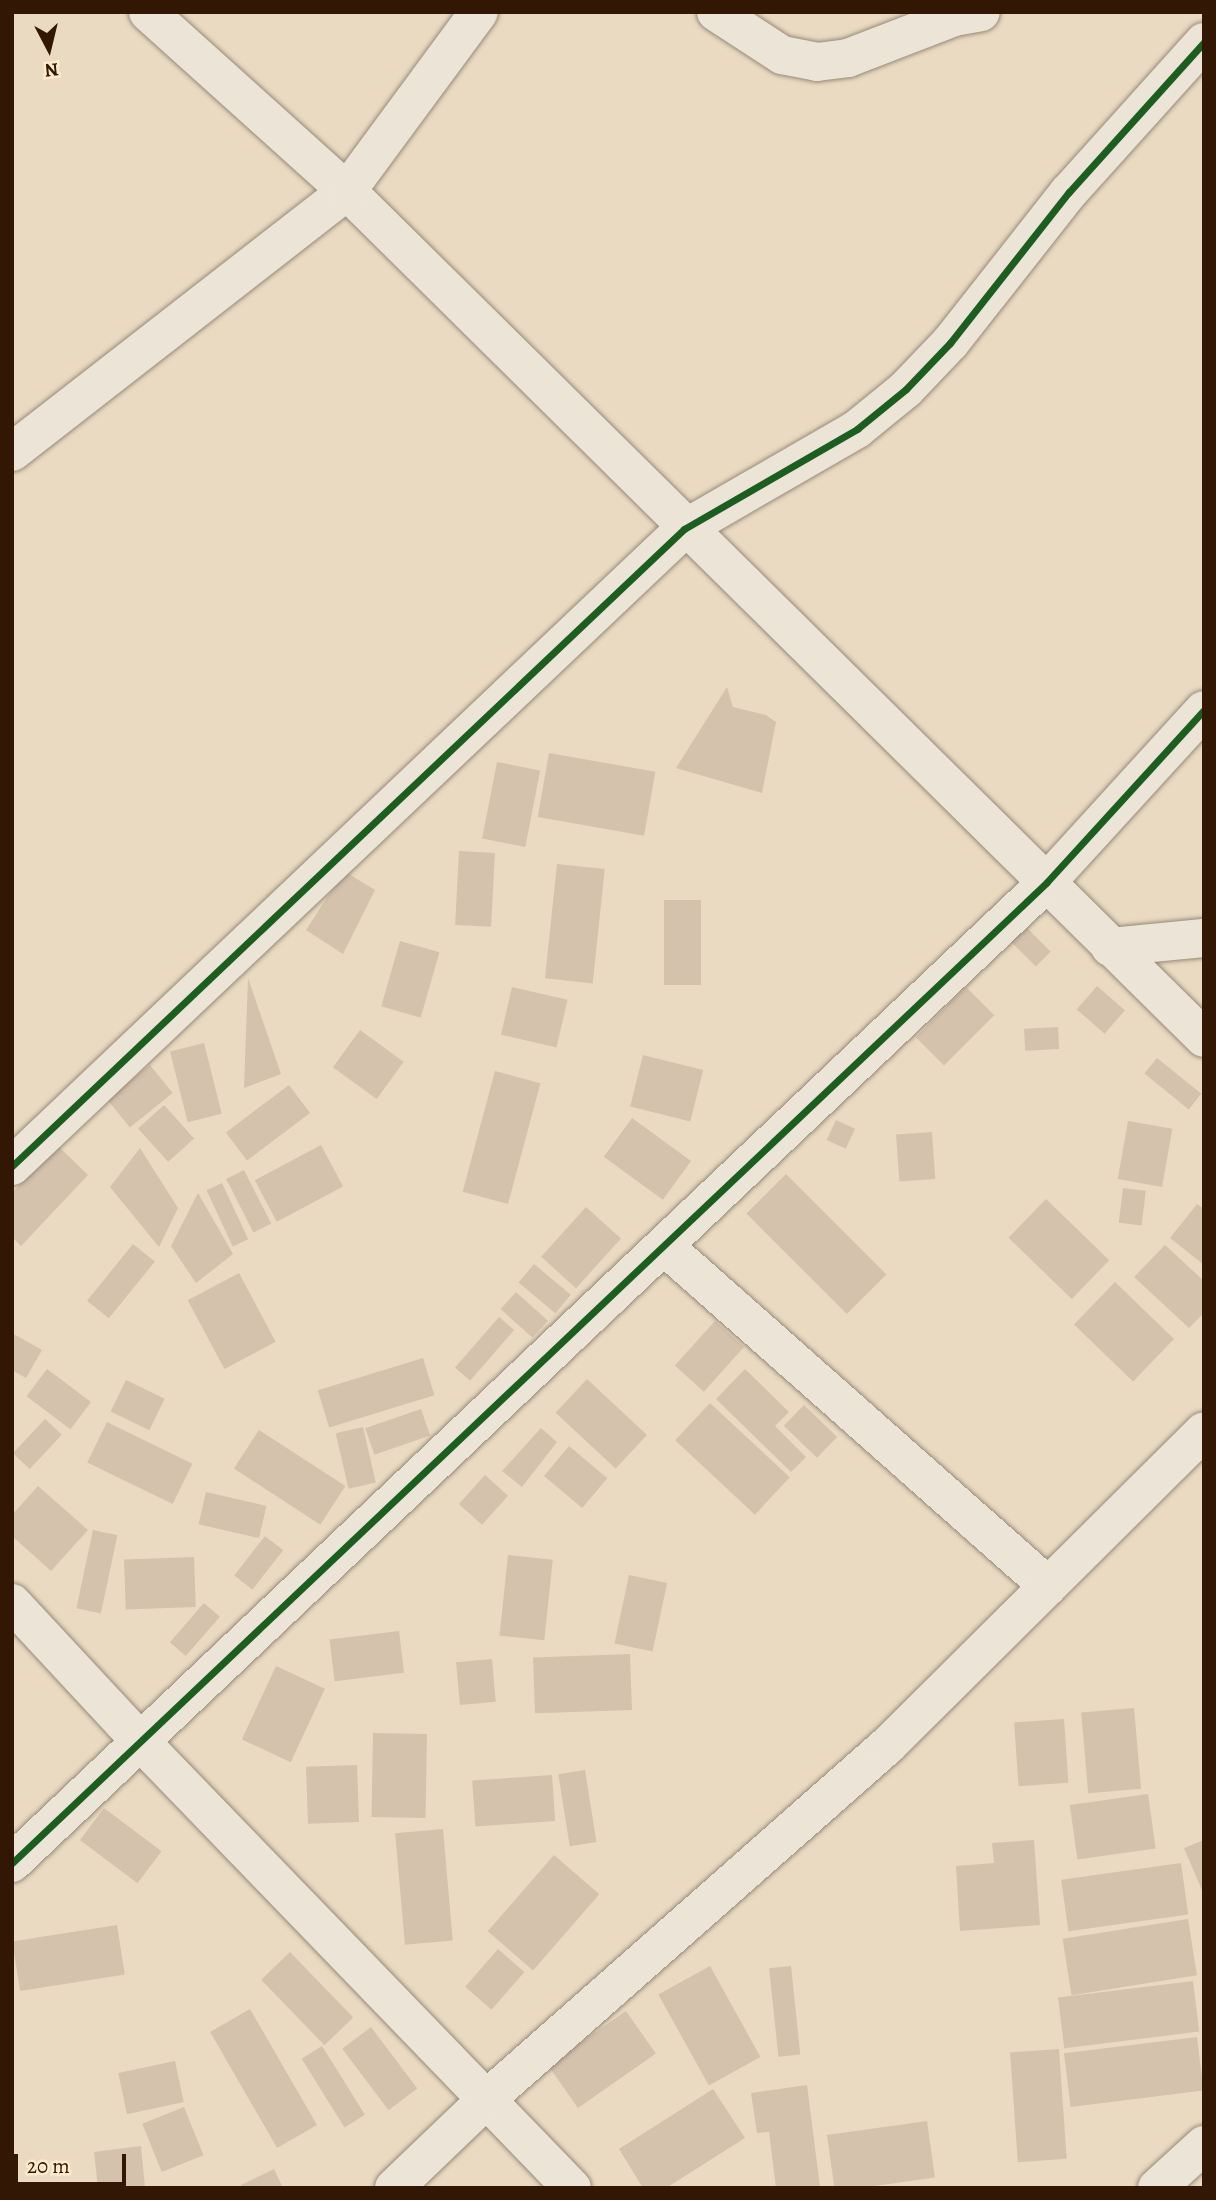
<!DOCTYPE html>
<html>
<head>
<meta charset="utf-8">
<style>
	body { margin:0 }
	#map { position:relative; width:1216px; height:2200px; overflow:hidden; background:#eadac2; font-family:Alegreya,serif }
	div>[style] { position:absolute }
	.building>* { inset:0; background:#d4c2ad; transform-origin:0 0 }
	.roads { filter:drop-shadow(0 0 2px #978a7a) drop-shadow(0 0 2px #978a7a) }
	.minor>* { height:38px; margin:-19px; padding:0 19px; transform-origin:19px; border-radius:19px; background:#ede4d8 }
	.cycleway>* { height:7px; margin:-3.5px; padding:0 3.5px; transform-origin:3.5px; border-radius:3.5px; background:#1b5e20 }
	span { translate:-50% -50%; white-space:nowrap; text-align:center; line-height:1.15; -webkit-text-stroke:6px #fdeacc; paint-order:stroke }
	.frame { position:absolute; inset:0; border:14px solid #321704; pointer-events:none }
	.north { position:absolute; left:14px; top:14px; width:70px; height:70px; -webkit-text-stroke:5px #fdeacc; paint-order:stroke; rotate:173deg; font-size:19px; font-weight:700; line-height:28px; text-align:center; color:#321704 }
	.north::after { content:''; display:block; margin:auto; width:24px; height:32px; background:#321704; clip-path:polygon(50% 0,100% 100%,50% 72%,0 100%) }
	.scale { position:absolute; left:14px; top:2154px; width:112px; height:32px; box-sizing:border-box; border:4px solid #321704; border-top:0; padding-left:9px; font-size:21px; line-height:24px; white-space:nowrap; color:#321704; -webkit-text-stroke:5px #fdeacc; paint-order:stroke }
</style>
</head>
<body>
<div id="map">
	<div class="building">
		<i style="clip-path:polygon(727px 687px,733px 707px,766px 715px,776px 722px,762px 793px,676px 768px)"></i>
		<i style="left:549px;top:753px;width:108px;height:65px;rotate:10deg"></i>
		<i style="left:497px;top:762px;width:44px;height:78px;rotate:11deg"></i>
		<i style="left:459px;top:851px;width:36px;height:74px;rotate:3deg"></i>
		<i style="left:557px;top:864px;width:48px;height:115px;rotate:6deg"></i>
		<i style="clip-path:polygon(344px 871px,375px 890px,343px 954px,306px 930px)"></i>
		<i style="left:664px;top:900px;width:37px;height:85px"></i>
		<i style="left:1021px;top:922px;width:42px;height:21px;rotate:45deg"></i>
		<i style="left:400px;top:941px;width:41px;height:68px;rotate:16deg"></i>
		<i style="clip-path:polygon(248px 978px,281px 1074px,244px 1088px)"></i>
		<i style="left:1097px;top:986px;width:37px;height:31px;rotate:41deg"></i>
		<i style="left:512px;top:987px;width:57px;height:49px;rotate:13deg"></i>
		<i style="left:966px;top:987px;width:40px;height:71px;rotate:45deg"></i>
		<i style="left:1058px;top:1027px;width:22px;height:34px;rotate:87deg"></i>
		<i style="left:360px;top:1030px;width:54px;height:46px;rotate:36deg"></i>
		<i style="left:204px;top:1043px;width:73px;height:35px;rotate:76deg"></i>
		<i style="left:643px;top:1055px;width:62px;height:53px;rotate:14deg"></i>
		<i style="left:1157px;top:1058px;width:57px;height:20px;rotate:39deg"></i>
		<i style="left:150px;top:1065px;width:36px;height:55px;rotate:51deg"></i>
		<i style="left:495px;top:1071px;width:47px;height:125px;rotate:15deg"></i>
		<i style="left:289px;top:1085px;width:35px;height:79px;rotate:53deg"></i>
		<i style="left:164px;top:1105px;width:45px;height:35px;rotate:48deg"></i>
		<i style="left:632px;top:1118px;width:73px;height:48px;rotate:36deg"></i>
		<i style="left:836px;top:1120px;width:21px;height:22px;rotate:25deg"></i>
		<i style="left:1128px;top:1121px;width:45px;height:59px;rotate:10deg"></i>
		<i style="left:932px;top:1132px;width:47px;height:36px;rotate:86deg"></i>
		<i style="clip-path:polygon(57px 1145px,88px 1175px,21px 1246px,12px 1237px,12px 1193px)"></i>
		<i style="left:321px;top:1145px;width:47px;height:75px;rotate:62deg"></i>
		<i style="clip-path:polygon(140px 1148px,178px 1208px,159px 1247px,110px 1187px)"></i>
		<i style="left:244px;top:1170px;width:60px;height:20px;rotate:63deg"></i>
		<i style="left:786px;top:1174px;width:142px;height:56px;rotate:45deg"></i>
		<i style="left:222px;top:1183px;width:62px;height:17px;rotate:65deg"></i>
		<i style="left:1123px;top:1188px;width:23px;height:35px;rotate:7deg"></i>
		<i style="clip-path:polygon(198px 1193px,233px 1254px,196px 1283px,171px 1246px)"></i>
		<i style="left:1046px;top:1199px;width:88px;height:54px;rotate:44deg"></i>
		<i style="clip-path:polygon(1197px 1204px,1204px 1209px,1204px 1265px,1170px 1238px)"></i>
		<i style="left:586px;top:1207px;width:47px;height:67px;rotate:42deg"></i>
		<i style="left:133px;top:1244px;width:28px;height:73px;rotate:39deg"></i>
		<i style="clip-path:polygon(1165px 1245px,1204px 1281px,1204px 1313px,1189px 1328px,1134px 1277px)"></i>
		<i style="left:534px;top:1264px;width:48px;height:24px;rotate:40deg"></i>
		<i style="left:239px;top:1273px;width:78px;height:58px;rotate:62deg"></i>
		<i style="left:1115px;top:1282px;width:82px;height:59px;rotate:44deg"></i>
		<i style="left:516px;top:1292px;width:43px;height:23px;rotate:42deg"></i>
		<i style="left:499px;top:1317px;width:20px;height:67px;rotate:41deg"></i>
		<i style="left:715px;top:1321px;width:39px;height:60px;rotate:42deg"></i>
		<i style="clip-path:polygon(12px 1333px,42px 1350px,26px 1378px,12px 1370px)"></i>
		<i style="left:423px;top:1358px;width:39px;height:110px;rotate:73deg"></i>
		<i style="left:47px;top:1369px;width:55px;height:34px;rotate:37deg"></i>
		<i style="clip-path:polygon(745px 1369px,789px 1412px,775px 1426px,806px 1457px,791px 1472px,716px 1399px)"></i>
		<i style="left:587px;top:1379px;width:82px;height:46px;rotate:43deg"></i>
		<i style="left:126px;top:1380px;width:43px;height:35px;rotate:26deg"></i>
		<i style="left:710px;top:1403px;width:109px;height:51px;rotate:43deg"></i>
		<i style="left:804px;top:1405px;width:46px;height:29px;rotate:44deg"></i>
		<i style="left:421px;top:1409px;width:28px;height:59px;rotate:71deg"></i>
		<i style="left:45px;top:1419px;width:23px;height:47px;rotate:43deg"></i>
		<i style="left:107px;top:1422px;width:95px;height:45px;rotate:26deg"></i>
		<i style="left:363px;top:1427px;width:57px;height:28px;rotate:77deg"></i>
		<i style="clip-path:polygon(541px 1428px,557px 1442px,522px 1487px,502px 1471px)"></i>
		<i style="left:259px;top:1430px;width:103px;height:46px;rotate:33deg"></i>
		<i style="left:569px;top:1446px;width:50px;height:39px;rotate:40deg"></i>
		<i style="left:485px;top:1475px;width:31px;height:39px;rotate:42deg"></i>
		<i style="clip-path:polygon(38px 1486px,88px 1530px,51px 1571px,12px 1536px,12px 1515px)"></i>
		<i style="left:206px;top:1492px;width:62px;height:33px;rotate:13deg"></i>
		<i style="left:93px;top:1530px;width:25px;height:80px;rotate:12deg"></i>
		<i style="left:265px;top:1536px;width:23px;height:50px;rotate:38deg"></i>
		<i style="left:508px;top:1555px;width:45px;height:81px;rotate:6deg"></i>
		<i style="left:194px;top:1557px;width:50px;height:70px;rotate:88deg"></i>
		<i style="left:629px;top:1575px;width:39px;height:70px;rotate:12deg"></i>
		<i style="left:204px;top:1603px;width:21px;height:52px;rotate:41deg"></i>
		<i style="left:399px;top:1631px;width:42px;height:70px;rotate:83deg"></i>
		<i style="left:630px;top:1654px;width:56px;height:97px;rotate:88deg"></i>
		<i style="left:492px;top:1659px;width:43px;height:36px;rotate:85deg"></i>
		<i style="left:276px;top:1666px;width:54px;height:81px;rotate:25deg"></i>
		<i style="left:1134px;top:1708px;width:81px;height:53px;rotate:85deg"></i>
		<i style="left:1064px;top:1719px;width:64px;height:50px;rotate:86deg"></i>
		<i style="left:373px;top:1733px;width:54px;height:84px;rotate:1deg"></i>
		<i style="left:357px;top:1765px;width:57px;height:51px;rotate:88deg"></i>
		<i style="left:585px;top:1770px;width:73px;height:27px;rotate:81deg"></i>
		<i style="left:552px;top:1775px;width:46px;height:80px;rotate:86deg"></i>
		<i style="left:1148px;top:1794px;width:55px;height:79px;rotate:82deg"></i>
		<i style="left:104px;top:1808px;width:72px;height:40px;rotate:37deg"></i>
		<i style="left:443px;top:1829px;width:112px;height:48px;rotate:85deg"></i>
		<i style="clip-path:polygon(1034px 1840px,1040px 1925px,960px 1931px,956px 1866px,994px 1863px,992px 1843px)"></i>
		<i style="clip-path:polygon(1204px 1840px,1204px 1895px,1184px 1848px)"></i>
		<i style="left:554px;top:1855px;width:60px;height:101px;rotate:41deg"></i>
		<i style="left:1181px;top:1863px;width:52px;height:121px;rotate:82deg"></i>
		<i style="left:1188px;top:1919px;width:57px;height:127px;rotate:81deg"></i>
		<i style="left:117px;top:1925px;width:50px;height:106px;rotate:81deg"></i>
		<i style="left:498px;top:1949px;width:35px;height:50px;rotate:41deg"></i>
		<i style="left:290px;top:1952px;width:91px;height:40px;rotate:46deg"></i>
		<i style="left:710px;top:1966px;width:104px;height:59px;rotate:61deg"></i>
		<i style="left:791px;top:1966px;width:89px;height:22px;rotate:84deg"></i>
		<i style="left:1193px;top:1981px;width:51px;height:136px;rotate:83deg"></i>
		<i style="left:250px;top:2009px;width:134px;height:46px;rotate:60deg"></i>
		<i style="left:626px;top:2011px;width:52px;height:95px;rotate:55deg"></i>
		<i style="left:371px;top:2027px;width:77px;height:36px;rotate:53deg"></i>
		<i style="left:1197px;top:2037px;width:54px;height:134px;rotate:83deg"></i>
		<i style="left:322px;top:2046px;width:81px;height:24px;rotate:58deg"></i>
		<i style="left:1059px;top:2049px;width:110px;height:49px;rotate:86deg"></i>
		<i style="left:175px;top:2061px;width:42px;height:58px;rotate:78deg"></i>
		<i style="clip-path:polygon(807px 2085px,820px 2187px,776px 2188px,769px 2132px,757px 2133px,751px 2093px)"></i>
		<i style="clip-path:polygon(713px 2089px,745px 2138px,666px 2188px,643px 2188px,619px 2149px)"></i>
		<i style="left:184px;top:2107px;width:52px;height:45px;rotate:68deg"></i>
		<i style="left:927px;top:2121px;width:57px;height:101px;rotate:82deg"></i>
		<i style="clip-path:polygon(141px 2146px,145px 2188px,98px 2188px,94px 2152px)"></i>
		<i style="clip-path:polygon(274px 2169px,283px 2188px,242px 2188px,241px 2185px)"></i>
	</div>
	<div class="roads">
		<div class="minor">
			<i style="left:148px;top:12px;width:268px;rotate:42deg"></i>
			<i style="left:347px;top:191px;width:1205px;rotate:44.66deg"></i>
			<i style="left:716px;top:12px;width:79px;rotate:33.1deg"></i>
			<i style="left:782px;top:55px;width:36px;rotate:11deg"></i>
			<i style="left:817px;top:62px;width:31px;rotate:-7deg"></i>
			<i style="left:848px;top:58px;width:114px;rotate:-21.1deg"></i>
			<i style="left:954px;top:17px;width:27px;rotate:-10deg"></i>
			<i style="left:12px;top:452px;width:425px;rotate:-37.9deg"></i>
			<i style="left:347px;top:191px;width:222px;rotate:-53.6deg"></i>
			<i style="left:1110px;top:947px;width:94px;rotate:-5.5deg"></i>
			<i style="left:12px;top:1166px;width:926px;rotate:-43.47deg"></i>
			<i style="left:684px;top:529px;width:200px;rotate:-30deg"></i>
			<i style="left:857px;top:429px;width:63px;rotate:-39.2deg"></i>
			<i style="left:906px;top:389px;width:64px;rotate:-46.3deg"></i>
			<i style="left:950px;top:343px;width:192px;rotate:-51.8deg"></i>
			<i style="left:1069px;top:192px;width:202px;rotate:-48deg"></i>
			<i style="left:664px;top:1246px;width:513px;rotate:41.52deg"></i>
			<i style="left:12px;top:1603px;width:190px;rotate:47.1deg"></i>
			<i style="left:141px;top:1742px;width:620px;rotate:45.98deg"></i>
			<i style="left:12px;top:1863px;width:1425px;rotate:-43.46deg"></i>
			<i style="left:1046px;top:883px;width:234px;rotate:-47.6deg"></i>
			<i style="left:394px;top:2188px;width:132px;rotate:-43.8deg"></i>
			<i style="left:489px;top:2097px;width:532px;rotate:-41.42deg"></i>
			<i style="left:888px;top:1745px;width:445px;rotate:-44.8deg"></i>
			<i style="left:1157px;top:2188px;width:64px;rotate:-42.5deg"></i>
		</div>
	</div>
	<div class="cycleway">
		<i style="left:12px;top:1166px;width:926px;rotate:-43.47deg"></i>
		<i style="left:684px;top:529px;width:200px;rotate:-30deg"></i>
		<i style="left:857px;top:429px;width:63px;rotate:-39.2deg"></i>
		<i style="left:906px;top:389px;width:64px;rotate:-46.3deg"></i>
		<i style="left:950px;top:343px;width:192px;rotate:-51.8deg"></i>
		<i style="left:1069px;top:192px;width:202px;rotate:-48deg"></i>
		<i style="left:12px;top:1863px;width:1425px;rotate:-43.46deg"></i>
		<i style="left:1046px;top:883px;width:234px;rotate:-47.6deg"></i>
	</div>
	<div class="frame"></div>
	<div class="north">N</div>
	<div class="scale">20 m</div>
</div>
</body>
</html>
